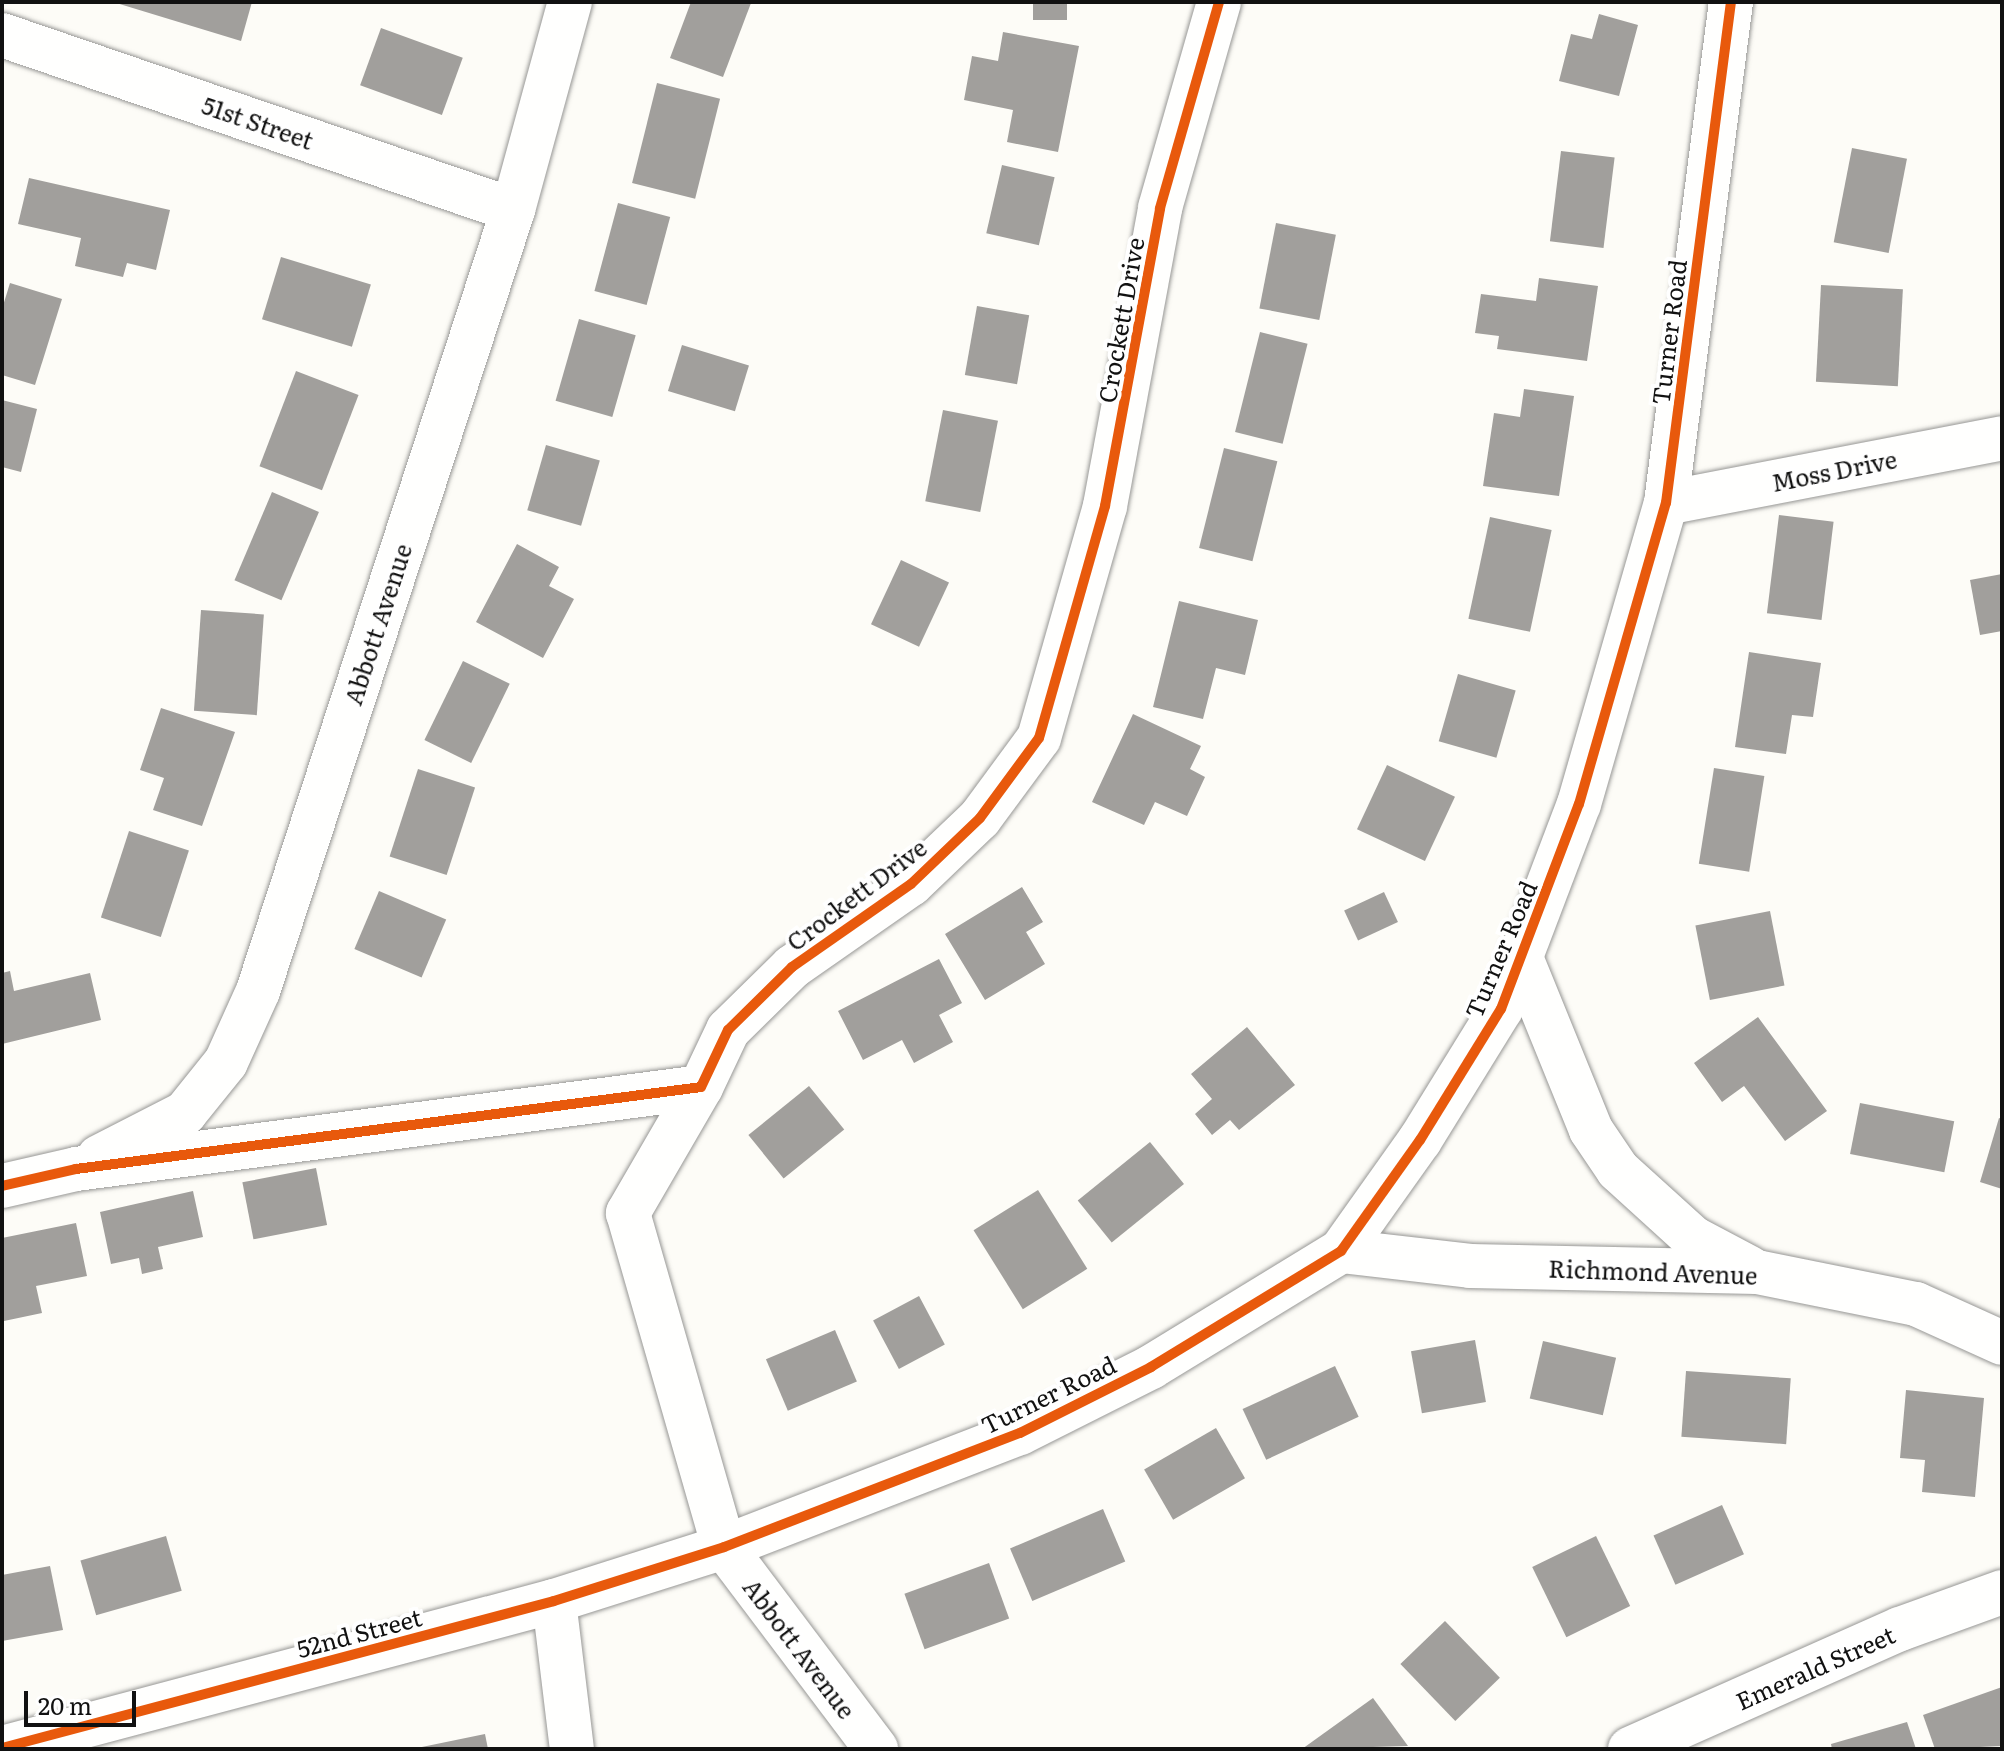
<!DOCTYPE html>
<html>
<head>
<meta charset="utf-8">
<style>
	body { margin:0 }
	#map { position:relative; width:2004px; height:1751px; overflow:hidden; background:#fdfcf7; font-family:Literata,serif }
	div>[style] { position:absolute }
	.building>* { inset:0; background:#a19f9c; transform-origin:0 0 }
	.roads { filter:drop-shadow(0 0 2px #979795) drop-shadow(0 0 2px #979795) }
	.street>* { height:44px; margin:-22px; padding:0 22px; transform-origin:22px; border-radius:22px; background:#fffffe }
	.cycleway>* { height:10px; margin:-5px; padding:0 5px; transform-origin:5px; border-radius:5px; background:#e8590c }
	span { translate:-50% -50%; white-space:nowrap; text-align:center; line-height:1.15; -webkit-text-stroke:8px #fff; paint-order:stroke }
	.street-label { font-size:24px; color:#111 }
	.frame { position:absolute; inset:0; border:4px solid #111; pointer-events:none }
	.scale { position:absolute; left:24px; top:1691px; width:112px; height:36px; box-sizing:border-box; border:4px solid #111; border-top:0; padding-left:10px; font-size:24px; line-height:28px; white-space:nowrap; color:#111; -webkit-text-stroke:6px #fff; paint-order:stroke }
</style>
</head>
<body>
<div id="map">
	<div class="building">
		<i style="clip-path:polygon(113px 2px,252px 2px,241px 41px)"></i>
		<i style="clip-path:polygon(691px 2px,751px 3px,723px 77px,670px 58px)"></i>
		<i style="left:1033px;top:2px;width:34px;height:18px"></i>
		<i style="clip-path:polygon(1599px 14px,1638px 25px,1619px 96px,1559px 81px,1571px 34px,1592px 39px)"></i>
		<i style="left:381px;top:28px;width:87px;height:61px;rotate:20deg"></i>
		<i style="clip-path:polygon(1003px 32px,1079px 46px,1058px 152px,1007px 142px,1013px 110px,964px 100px,972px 56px,998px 61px)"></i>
		<i style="left:657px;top:83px;width:65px;height:103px;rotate:14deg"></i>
		<i style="left:1852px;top:148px;width:56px;height:96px;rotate:11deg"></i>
		<i style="left:1561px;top:151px;width:54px;height:91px;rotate:7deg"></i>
		<i style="left:1002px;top:165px;width:54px;height:70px;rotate:13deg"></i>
		<i style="clip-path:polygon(29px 178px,170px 210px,156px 270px,127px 263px,123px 277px,75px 266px,81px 238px,18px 224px)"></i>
		<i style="left:618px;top:203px;width:54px;height:91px;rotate:15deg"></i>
		<i style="left:1276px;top:223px;width:61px;height:87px;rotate:11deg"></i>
		<i style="left:281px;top:257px;width:94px;height:65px;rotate:17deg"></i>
		<i style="clip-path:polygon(1539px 278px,1598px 286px,1587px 361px,1497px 349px,1499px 336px,1475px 333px,1481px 294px,1536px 301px)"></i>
		<i style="clip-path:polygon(10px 283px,62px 299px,35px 385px,2px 375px,2px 309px)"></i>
		<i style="left:1821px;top:285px;width:82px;height:97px;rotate:3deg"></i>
		<i style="left:977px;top:306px;width:53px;height:70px;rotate:10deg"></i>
		<i style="left:579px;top:319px;width:59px;height:85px;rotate:16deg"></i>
		<i style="left:1260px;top:332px;width:49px;height:103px;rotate:14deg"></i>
		<i style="left:682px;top:345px;width:70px;height:48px;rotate:17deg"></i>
		<i style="left:296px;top:371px;width:67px;height:102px;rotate:21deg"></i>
		<i style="clip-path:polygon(1524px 389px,1574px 396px,1559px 496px,1483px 486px,1494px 413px,1520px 417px)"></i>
		<i style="clip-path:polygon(2px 400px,37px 409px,21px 472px,2px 467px)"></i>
		<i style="left:943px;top:410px;width:56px;height:93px;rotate:11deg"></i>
		<i style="left:546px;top:445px;width:56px;height:68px;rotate:16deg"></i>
		<i style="left:1224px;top:448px;width:55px;height:103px;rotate:14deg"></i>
		<i style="left:272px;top:492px;width:51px;height:96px;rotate:23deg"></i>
		<i style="left:1779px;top:515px;width:55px;height:99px;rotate:7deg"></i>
		<i style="left:1490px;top:517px;width:63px;height:104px;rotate:12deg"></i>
		<i style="clip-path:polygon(517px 544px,559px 567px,549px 586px,574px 599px,543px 658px,476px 622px)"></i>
		<i style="left:901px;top:560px;width:53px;height:71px;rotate:25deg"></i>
		<i style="clip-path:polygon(2002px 574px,2002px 631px,1980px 635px,1970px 580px)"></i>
		<i style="clip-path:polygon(1179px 601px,1258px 620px,1245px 675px,1216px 668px,1203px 719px,1153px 707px)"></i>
		<i style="left:201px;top:610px;width:63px;height:101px;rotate:4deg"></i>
		<i style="clip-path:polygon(1749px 652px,1821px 663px,1813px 717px,1792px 715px,1786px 754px,1735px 747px)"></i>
		<i style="left:463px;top:661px;width:52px;height:88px;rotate:26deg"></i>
		<i style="left:1458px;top:674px;width:60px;height:70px;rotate:16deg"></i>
		<i style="clip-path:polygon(161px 708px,235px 732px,202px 826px,153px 810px,164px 778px,140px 770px)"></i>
		<i style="clip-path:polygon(1133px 714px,1201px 746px,1190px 769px,1205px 777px,1187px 816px,1155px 802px,1144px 825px,1092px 802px)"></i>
		<i style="left:1387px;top:765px;width:75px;height:71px;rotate:25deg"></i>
		<i style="left:1714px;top:768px;width:51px;height:97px;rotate:9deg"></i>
		<i style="left:418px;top:769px;width:60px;height:92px;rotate:18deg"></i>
		<i style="left:129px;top:831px;width:63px;height:91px;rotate:18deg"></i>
		<i style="clip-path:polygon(1022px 887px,1043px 922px,1026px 932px,1045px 964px,985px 1000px,945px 934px)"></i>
		<i style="left:379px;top:891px;width:73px;height:63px;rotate:23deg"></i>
		<i style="left:1384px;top:892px;width:33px;height:44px;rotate:65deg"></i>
		<i style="left:1770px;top:911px;width:76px;height:76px;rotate:79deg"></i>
		<i style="clip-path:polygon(939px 959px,962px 1003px,939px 1015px,953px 1042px,914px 1063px,902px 1040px,863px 1060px,838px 1011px)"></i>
		<i style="clip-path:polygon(10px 971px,14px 991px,90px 973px,101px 1020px,2px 1044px,2px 973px)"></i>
		<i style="clip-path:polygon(1758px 1017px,1827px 1111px,1785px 1141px,1744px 1086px,1722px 1102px,1694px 1063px)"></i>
		<i style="clip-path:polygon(1247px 1027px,1295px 1085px,1239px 1130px,1230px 1120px,1212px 1135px,1195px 1114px,1212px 1099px,1191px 1074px)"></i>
		<i style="left:809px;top:1086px;width:56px;height:78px;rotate:51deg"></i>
		<i style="left:1860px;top:1103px;width:96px;height:52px;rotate:11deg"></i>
		<i style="clip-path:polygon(1999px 1118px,2002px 1119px,2002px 1189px,1980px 1182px)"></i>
		<i style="left:1150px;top:1142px;width:54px;height:93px;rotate:51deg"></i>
		<i style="left:316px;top:1168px;width:58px;height:75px;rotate:79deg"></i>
		<i style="left:1038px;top:1190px;width:93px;height:76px;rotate:58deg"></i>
		<i style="clip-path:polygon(193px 1191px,203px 1237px,158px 1247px,163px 1269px,142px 1274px,139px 1258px,111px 1264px,100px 1212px)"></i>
		<i style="clip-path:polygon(76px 1223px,87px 1276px,36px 1286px,42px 1313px,4px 1321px,2px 1238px)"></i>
		<i style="left:919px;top:1296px;width:55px;height:52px;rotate:62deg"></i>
		<i style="left:835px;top:1330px;width:56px;height:75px;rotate:67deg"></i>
		<i style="left:1475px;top:1340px;width:63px;height:65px;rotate:80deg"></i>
		<i style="left:1543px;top:1341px;width:75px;height:59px;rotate:13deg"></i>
		<i style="left:1335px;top:1366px;width:56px;height:102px;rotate:65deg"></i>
		<i style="left:1686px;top:1371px;width:105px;height:66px;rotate:4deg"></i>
		<i style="clip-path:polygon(1906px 1390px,1984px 1398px,1975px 1497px,1922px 1492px,1925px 1460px,1900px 1458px)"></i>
		<i style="left:1216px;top:1428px;width:58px;height:83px;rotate:60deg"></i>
		<i style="left:1722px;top:1505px;width:54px;height:75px;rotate:66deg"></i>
		<i style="left:1103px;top:1509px;width:57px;height:101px;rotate:67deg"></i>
		<i style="left:166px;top:1536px;width:57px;height:89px;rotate:74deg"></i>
		<i style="left:1596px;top:1536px;width:78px;height:71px;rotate:64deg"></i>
		<i style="left:989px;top:1563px;width:59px;height:90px;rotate:70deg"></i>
		<i style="clip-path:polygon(50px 1566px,63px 1630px,2px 1641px,2px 1575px)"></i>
		<i style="left:1445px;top:1621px;width:79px;height:62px;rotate:46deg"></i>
		<i style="clip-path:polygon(2002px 1687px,2002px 1746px,1935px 1749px,1923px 1715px)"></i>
		<i style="clip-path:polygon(1373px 1698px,1408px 1746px,1302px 1749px)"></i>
		<i style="clip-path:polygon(1907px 1722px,1916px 1749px,1832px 1749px,1831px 1744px)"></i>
		<i style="clip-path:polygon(485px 1734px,488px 1749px,417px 1749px,417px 1748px)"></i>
	</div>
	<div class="roads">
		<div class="street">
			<i style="left:2px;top:35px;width:540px;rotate:18.9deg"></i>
			<i style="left:1666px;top:503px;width:342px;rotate:-10.9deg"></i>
			<i style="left:1522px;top:960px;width:183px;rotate:67.9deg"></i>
			<i style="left:1591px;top:1130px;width:48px;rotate:56deg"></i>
			<i style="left:1618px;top:1170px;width:101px;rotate:42.2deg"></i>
			<i style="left:1693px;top:1238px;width:64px;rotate:27.8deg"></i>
			<i style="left:701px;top:1087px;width:146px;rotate:120.1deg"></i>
			<i style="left:628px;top:1213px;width:348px;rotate:74deg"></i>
			<i style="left:724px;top:1547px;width:253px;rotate:53deg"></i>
			<i style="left:99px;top:1157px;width:97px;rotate:-27.1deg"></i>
			<i style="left:185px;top:1113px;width:65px;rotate:-51.2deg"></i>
			<i style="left:226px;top:1062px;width:78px;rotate:-65.7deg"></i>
			<i style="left:258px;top:991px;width:822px;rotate:-71.92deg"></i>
			<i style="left:513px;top:210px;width:216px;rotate:-74.7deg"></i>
			<i style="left:2px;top:1186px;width:76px;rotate:-12.9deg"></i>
			<i style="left:76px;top:1169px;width:630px;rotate:-7.47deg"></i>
			<i style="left:701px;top:1087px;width:63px;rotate:-64.7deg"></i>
			<i style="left:728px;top:1030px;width:90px;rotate:-44.5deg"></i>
			<i style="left:792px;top:967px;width:145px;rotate:-34.9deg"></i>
			<i style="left:911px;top:884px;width:95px;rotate:-43.7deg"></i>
			<i style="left:980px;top:818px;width:99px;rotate:-53.6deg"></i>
			<i style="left:1039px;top:738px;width:241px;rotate:-74.1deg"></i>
			<i style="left:1105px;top:506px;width:303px;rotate:-79.5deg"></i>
			<i style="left:1160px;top:208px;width:214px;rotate:-74deg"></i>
			<i style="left:1341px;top:1251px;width:130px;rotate:6.6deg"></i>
			<i style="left:1470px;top:1266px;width:287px;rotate:1.2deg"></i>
			<i style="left:1757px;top:1272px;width:162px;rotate:11.4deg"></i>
			<i style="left:1916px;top:1304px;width:94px;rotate:24.4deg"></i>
			<i style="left:554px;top:1601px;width:149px;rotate:83.1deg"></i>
			<i style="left:2px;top:1748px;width:571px;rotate:-14.91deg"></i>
			<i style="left:554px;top:1601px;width:178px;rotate:-17.6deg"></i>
			<i style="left:724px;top:1547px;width:317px;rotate:-21.1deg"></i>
			<i style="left:1020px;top:1433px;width:147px;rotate:-26.7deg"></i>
			<i style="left:1151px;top:1367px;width:223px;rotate:-31.4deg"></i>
			<i style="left:1341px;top:1251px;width:136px;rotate:-54.6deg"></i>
			<i style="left:1420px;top:1140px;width:154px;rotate:-58.3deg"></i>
			<i style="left:1501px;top:1009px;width:219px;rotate:-69.2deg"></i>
			<i style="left:1579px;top:804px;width:313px;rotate:-73.9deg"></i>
			<i style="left:1666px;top:503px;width:505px;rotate:-82.61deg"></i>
			<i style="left:1630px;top:1749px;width:295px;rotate:-24deg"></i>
			<i style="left:1900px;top:1629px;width:109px;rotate:-19.9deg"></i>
		</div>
	</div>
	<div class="cycleway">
		<i style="left:2px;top:1186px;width:76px;rotate:-12.9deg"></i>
		<i style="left:76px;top:1169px;width:630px;rotate:-7.47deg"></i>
		<i style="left:701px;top:1087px;width:63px;rotate:-64.7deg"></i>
		<i style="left:728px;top:1030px;width:90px;rotate:-44.5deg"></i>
		<i style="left:792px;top:967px;width:145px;rotate:-34.9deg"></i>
		<i style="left:911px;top:884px;width:95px;rotate:-43.7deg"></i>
		<i style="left:980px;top:818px;width:99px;rotate:-53.6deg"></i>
		<i style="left:1039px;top:738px;width:241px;rotate:-74.1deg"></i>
		<i style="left:1105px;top:506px;width:303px;rotate:-79.5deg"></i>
		<i style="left:1160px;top:208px;width:214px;rotate:-74deg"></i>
		<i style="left:2px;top:1748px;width:571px;rotate:-14.91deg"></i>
		<i style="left:554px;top:1601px;width:178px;rotate:-17.6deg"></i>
		<i style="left:724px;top:1547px;width:317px;rotate:-21.1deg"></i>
		<i style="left:1020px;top:1433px;width:147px;rotate:-26.7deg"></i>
		<i style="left:1151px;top:1367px;width:223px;rotate:-31.4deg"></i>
		<i style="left:1341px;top:1251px;width:136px;rotate:-54.6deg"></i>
		<i style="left:1420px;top:1140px;width:154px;rotate:-58.3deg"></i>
		<i style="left:1501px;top:1009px;width:219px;rotate:-69.2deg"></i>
		<i style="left:1579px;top:804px;width:313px;rotate:-73.9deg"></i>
		<i style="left:1666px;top:503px;width:505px;rotate:-82.61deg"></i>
	</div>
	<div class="street-label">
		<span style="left:258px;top:122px;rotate:19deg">51st Street</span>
		<span style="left:1120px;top:320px;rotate:-80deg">Crockett Drive</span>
		<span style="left:1668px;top:332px;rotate:-83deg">Turner Road</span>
		<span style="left:1834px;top:470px;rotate:-11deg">Moss Drive</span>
		<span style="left:377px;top:624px;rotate:-72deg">Abbott Avenue</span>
		<span style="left:856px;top:894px;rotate:-37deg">Crockett Drive</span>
		<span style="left:1500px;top:949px;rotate:-67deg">Turner Road</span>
		<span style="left:1653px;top:1271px;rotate:2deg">Richmond Avenue</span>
		<span style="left:1048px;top:1394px;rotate:-26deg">Turner Road</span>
		<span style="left:359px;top:1632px;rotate:-15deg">52nd Street</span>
		<span style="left:800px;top:1648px;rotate:53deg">Abbott Avenue</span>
		<span style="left:1815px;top:1667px;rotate:-24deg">Emerald Street</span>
	</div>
	<div class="frame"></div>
	<div class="scale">20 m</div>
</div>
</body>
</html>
